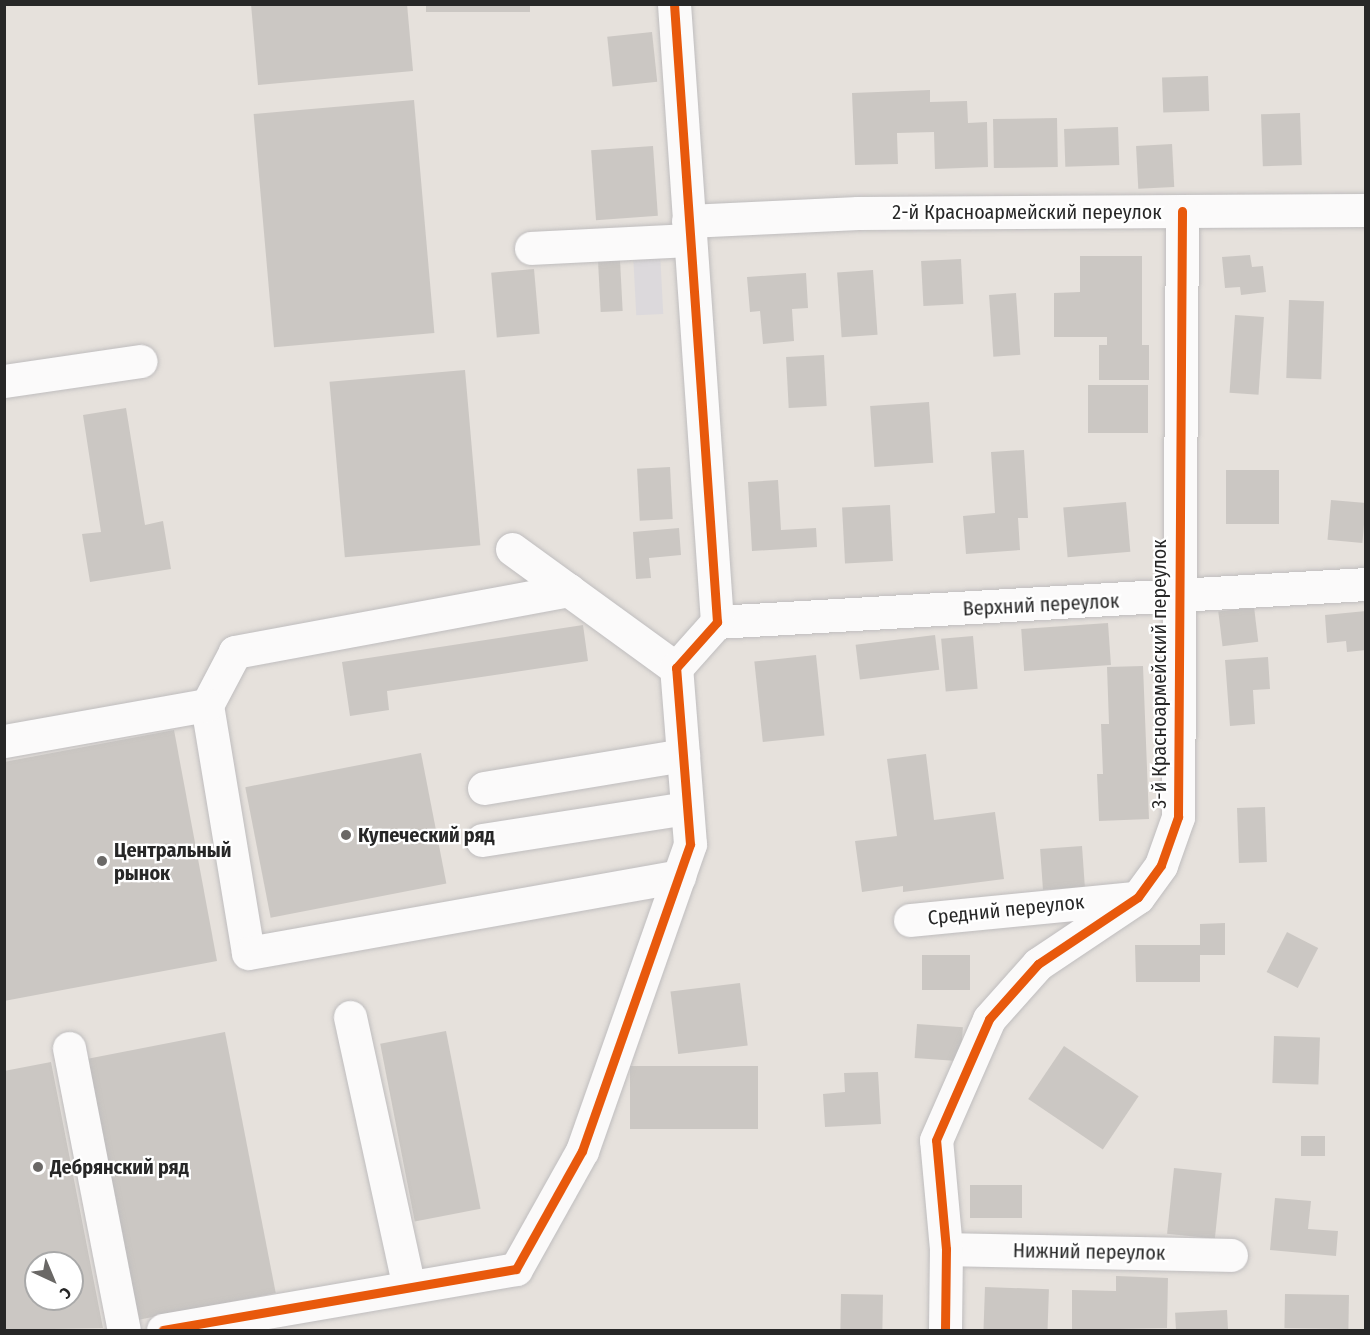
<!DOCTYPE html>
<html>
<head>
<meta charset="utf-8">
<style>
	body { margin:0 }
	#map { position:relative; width:1370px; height:1335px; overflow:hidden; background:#e6e1dc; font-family:"Fira Sans Condensed",sans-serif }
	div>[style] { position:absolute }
	.industrial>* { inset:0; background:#dcd9dc; transform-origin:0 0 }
	.building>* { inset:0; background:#cbc7c3; transform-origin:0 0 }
	.roads { filter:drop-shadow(0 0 2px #bfbdbe) drop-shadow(0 0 2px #bfbdbe) }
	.minor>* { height:33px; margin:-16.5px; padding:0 16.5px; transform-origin:16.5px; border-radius:16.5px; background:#fbfafa }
	.cycleway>* { height:9px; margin:-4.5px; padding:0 4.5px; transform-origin:4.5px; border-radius:4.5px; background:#e8590c }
	.dots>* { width:16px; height:16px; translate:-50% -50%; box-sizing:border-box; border:3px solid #fff; border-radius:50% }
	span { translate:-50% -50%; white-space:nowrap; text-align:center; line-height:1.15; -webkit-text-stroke:4.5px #fff; paint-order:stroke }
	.street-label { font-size:20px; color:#272727 }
	.poi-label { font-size:20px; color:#272727; font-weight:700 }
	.left { translate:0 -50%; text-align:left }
	.frame { position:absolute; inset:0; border:6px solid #272727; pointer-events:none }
	.north { position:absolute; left:24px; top:1251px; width:60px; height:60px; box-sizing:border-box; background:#fff; border:2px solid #a9a9a9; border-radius:50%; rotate:136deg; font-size:16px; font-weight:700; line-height:24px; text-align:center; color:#272727 }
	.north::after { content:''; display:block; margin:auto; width:21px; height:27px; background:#6a6866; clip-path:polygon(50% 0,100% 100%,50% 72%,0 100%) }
</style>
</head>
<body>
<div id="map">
	<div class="industrial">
		<i style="left:660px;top:252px;width:62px;height:27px;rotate:87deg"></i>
	</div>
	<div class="building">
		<i style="clip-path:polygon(251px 4px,407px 4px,413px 71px,258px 85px)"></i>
		<i style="left:426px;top:4px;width:104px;height:8px"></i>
		<i style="left:652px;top:32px;width:50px;height:45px;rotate:84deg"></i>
		<i style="left:1208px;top:76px;width:35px;height:46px;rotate:88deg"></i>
		<i style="clip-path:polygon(930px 90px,930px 102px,967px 101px,968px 123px,987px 122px,988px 167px,935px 169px,934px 132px,897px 133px,898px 164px,855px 165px,852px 93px)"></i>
		<i style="left:414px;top:100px;width:234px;height:161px;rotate:85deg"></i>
		<i style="left:1300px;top:113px;width:52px;height:39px;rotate:88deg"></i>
		<i style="left:1057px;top:118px;width:49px;height:64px;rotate:89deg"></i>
		<i style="left:1118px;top:127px;width:38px;height:54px;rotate:88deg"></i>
		<i style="left:1172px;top:144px;width:43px;height:36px;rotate:87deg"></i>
		<i style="left:653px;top:146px;width:70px;height:62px;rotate:86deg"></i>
		<i style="clip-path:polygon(1250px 255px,1252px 267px,1263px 266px,1266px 292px,1241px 295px,1240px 287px,1225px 288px,1222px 257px)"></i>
		<i style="clip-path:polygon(1080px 256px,1142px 256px,1142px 345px,1149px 345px,1149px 380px,1099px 380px,1099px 345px,1107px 345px,1107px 337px,1054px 337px,1054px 293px,1080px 292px)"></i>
		<i style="left:961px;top:259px;width:45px;height:40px;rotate:87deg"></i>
		<i style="left:620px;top:260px;width:51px;height:22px;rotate:87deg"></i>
		<i style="left:534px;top:269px;width:65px;height:43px;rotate:85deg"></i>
		<i style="left:873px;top:270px;width:65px;height:36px;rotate:86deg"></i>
		<i style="clip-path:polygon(806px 273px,808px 308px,792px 309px,794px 341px,763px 344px,760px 311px,750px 312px,747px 277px)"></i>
		<i style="left:1016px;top:293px;width:62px;height:27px;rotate:86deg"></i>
		<i style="left:1289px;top:300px;width:35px;height:78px;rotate:2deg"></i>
		<i style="left:1235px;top:315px;width:29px;height:78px;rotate:4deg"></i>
		<i style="left:824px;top:355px;width:51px;height:38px;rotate:87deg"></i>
		<i style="left:465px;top:370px;width:176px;height:136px;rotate:85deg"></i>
		<i style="left:1148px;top:385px;width:48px;height:60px;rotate:90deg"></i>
		<i style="left:929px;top:402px;width:61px;height:59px;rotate:86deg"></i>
		<i style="clip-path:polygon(126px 408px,145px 525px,163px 521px,171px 569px,90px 582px,82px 534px,101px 532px,83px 415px)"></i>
		<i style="clip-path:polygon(1024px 450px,1028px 518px,1018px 518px,1020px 550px,966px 554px,963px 516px,995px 513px,991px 452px)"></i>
		<i style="left:670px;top:467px;width:52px;height:33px;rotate:87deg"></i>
		<i style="left:1226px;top:470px;width:53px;height:54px"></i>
		<i style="clip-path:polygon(778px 480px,781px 530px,816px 528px,817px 547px,752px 551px,748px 482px)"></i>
		<i style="left:1331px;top:500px;width:35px;height:40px;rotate:5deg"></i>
		<i style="left:1126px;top:502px;width:50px;height:63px;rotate:85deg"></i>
		<i style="left:890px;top:505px;width:56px;height:48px;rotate:87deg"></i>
		<i style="clip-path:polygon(679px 528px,681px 555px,649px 558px,651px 578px,636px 579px,633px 532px)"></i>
		<i style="left:1254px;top:607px;width:35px;height:36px;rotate:83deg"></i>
		<i style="clip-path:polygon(1366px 611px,1366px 650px,1347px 652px,1346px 641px,1327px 643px,1325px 615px)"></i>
		<i style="left:1108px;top:623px;width:42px;height:87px;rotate:86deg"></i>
		<i style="clip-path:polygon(583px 625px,588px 661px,387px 691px,389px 710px,350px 716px,342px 662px)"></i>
		<i style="left:935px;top:635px;width:35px;height:80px;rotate:83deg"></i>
		<i style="left:973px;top:636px;width:53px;height:32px;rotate:85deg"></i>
		<i style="left:816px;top:655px;width:81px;height:62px;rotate:84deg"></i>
		<i style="clip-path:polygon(1268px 657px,1270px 689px,1253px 690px,1255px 724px,1230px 726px,1225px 660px)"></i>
		<i style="clip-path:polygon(1143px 666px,1149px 819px,1099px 821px,1097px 774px,1103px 774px,1101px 724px,1109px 724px,1107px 667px)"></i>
		<i style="clip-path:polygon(174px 730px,217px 961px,4px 1001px,4px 762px)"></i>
		<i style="left:421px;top:753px;width:133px;height:179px;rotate:79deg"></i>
		<i style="clip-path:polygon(926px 754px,934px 820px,995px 812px,1004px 879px,903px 892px,903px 886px,862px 892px,855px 841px,897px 836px,887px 759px)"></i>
		<i style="left:1265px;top:807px;width:55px;height:28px;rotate:88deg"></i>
		<i style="left:1082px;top:846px;width:41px;height:42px;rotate:86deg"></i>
		<i style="clip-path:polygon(1225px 923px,1225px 955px,1200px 955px,1200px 982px,1136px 982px,1135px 945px,1200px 945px,1200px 924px)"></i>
		<i style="left:1287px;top:932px;width:35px;height:45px;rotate:27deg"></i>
		<i style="left:922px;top:955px;width:48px;height:35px"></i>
		<i style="left:740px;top:983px;width:63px;height:70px;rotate:83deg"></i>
		<i style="left:917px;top:1024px;width:46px;height:34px;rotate:4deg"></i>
		<i style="left:446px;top:1031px;width:181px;height:67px;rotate:79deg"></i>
		<i style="left:225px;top:1032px;width:266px;height:141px;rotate:79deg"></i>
		<i style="left:1274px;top:1036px;width:46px;height:47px;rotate:2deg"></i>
		<i style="left:1064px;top:1046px;width:90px;height:64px;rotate:34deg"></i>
		<i style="clip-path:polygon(evenodd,51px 1062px,103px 1328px,4px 1330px,4px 1071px,51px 1062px,36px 1263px,72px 1263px,72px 1299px,36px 1299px,36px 1263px)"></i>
		<i style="left:630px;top:1066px;width:128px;height:63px"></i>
		<i style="clip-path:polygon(878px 1072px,881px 1124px,825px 1127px,823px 1094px,845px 1092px,844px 1073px)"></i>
		<i style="left:1301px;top:1136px;width:24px;height:20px"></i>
		<i style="left:1174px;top:1168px;width:48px;height:66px;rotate:6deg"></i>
		<i style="left:1022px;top:1185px;width:33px;height:52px;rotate:90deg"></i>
		<i style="clip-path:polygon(1275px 1198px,1311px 1201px,1308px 1229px,1338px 1231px,1336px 1256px,1270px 1250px)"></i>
		<i style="clip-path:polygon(1116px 1276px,1168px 1278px,1167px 1328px,1072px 1330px,1072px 1290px,1116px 1291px)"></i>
		<i style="left:985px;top:1287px;width:64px;height:43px;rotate:2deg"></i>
		<i style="left:841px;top:1294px;width:42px;height:36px;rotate:1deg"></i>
		<i style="left:1285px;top:1294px;width:64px;height:34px;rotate:1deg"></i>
		<i style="left:1227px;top:1310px;width:20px;height:52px;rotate:87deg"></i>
	</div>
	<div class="roads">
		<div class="minor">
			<i style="left:688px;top:221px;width:170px;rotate:-2.7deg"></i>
			<i style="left:858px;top:213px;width:508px;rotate:-0.34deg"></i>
			<i style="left:531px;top:248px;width:157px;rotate:-2.9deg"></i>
			<i style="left:4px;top:381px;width:138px;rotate:-8.3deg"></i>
			<i style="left:512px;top:549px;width:203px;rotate:36deg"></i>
			<i style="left:569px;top:590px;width:340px;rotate:169.5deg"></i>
			<i style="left:235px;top:652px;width:60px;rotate:117.8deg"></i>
			<i style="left:207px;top:705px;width:251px;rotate:80.6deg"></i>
			<i style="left:248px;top:953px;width:438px;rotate:-10.1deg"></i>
			<i style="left:717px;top:622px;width:650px;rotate:-3.35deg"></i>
			<i style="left:4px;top:741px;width:206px;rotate:-10.1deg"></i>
			<i style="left:484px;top:788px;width:202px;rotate:-9.4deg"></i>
			<i style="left:482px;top:840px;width:207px;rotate:-8.9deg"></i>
			<i style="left:910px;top:920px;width:224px;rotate:-5.6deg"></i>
			<i style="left:350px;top:1017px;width:268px;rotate:77.7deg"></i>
			<i style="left:69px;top:1048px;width:287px;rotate:79deg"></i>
			<i style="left:946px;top:1249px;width:285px;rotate:1.2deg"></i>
			<i style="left:163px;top:1330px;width:358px;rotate:-9.8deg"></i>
			<i style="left:516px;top:1269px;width:135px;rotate:-60.8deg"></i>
			<i style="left:582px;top:1151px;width:325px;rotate:-70.6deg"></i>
			<i style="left:690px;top:844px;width:177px;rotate:-94.5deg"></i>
			<i style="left:676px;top:668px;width:62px;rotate:-48.3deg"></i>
			<i style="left:717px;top:622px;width:619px;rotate:-93.98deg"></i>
			<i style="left:945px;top:1330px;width:81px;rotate:-89.3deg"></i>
			<i style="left:946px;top:1249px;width:109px;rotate:-95.2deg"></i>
			<i style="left:936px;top:1140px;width:132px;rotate:-66.3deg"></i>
			<i style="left:989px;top:1019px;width:74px;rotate:-48.3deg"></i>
			<i style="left:1038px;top:964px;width:120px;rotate:-33.8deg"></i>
			<i style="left:1138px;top:897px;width:39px;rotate:-54deg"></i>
			<i style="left:1161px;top:865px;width:51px;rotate:-70.5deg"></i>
			<i style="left:1178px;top:817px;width:606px;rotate:-89.62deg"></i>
		</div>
	</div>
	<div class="cycleway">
		<i style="left:163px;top:1330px;width:358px;rotate:-9.8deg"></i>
		<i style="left:516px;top:1269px;width:135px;rotate:-60.8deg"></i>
		<i style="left:582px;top:1151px;width:325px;rotate:-70.6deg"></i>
		<i style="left:690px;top:844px;width:177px;rotate:-94.5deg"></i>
		<i style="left:676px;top:668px;width:62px;rotate:-48.3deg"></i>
		<i style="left:717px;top:622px;width:619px;rotate:-93.98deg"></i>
		<i style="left:945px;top:1330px;width:81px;rotate:-89.3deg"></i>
		<i style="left:946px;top:1249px;width:109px;rotate:-95.2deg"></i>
		<i style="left:936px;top:1140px;width:132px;rotate:-66.3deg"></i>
		<i style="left:989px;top:1019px;width:74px;rotate:-48.3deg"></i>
		<i style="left:1038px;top:964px;width:120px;rotate:-33.8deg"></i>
		<i style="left:1138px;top:897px;width:39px;rotate:-54deg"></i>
		<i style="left:1161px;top:865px;width:51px;rotate:-70.5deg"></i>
		<i style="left:1178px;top:817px;width:606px;rotate:-89.62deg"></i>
	</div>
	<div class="dots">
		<i style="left:346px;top:835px;background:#6a6866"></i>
		<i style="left:102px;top:861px;background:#6a6866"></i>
		<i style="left:38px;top:1167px;background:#6a6866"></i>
	</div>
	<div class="street-label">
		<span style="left:1027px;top:212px">2-й Красноармейский переулок</span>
		<span style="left:1041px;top:605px;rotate:-3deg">Верхний переулок</span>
		<span style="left:1159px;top:674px;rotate:-90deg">3-й Красноармейский переулок</span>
		<span style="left:1006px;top:910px;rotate:-6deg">Средний переулок</span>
		<span style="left:1089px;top:1252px;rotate:1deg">Нижний переулок</span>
	</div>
	<div class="poi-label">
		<span class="left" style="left:358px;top:835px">Купеческий ряд</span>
		<span class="left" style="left:114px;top:862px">Центральный<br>рынок</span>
		<span class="left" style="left:50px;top:1167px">Дебрянский ряд</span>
	</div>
	<div class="frame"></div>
	<div class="north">С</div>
</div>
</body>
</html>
